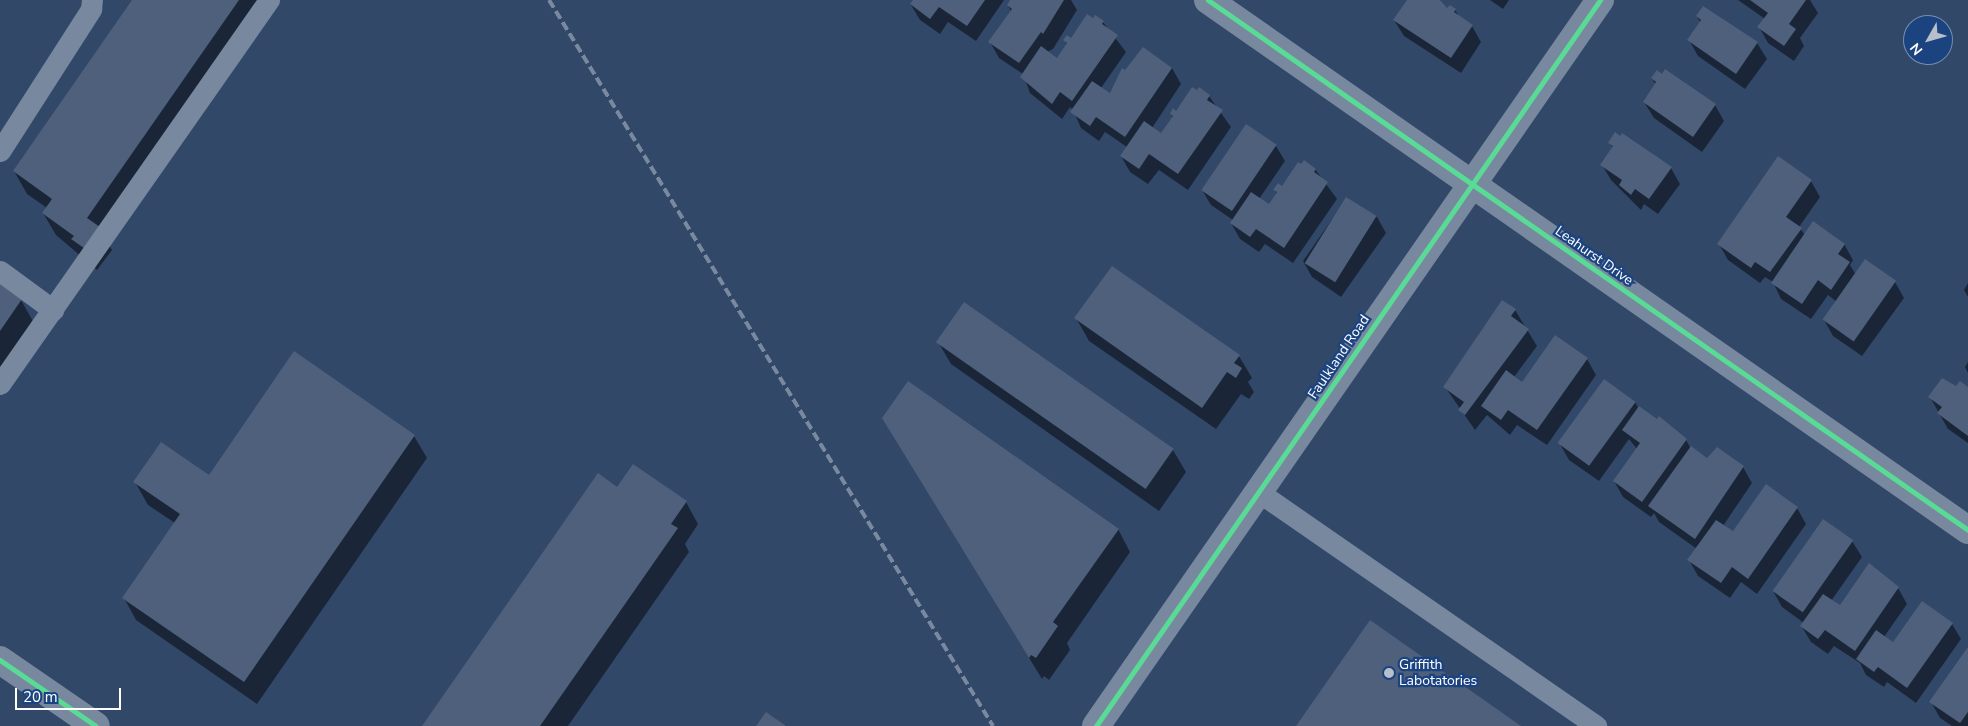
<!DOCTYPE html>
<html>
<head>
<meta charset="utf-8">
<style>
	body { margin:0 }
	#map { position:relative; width:1968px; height:726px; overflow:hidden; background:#324869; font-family:"Nunito Sans",sans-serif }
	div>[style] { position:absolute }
	.shadow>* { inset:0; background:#0007 }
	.building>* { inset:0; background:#4e607b; transform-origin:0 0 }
	.service>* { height:21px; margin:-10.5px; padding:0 10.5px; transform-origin:10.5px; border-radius:10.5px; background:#77889f }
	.minor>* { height:28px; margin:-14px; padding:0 14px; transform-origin:14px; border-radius:14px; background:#77889f }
	.tertiary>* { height:28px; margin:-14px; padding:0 14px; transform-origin:14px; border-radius:14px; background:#77889f }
	.rail>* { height:4px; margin-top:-2px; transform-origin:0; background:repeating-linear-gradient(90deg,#79899f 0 9px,transparent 0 13px) }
	.cycleway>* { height:5px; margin:-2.5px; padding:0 2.5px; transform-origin:2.5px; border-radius:2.5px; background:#5adb95 }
	.dots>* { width:14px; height:14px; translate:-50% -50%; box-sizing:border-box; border:2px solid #1b4380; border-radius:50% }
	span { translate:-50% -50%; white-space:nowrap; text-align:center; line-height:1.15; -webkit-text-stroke:4.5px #1b4380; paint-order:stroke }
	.street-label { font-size:14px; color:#fff }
	.poi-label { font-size:14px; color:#fff }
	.left { translate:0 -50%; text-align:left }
	.north { position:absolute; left:1903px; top:15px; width:50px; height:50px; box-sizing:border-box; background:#1b4380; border:1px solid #768eb3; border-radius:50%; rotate:232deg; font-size:14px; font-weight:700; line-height:20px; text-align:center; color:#fff }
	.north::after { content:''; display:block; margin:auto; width:18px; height:22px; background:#b7bfca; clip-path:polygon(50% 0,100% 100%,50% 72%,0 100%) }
	.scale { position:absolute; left:15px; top:688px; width:106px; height:22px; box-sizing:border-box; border:2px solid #fff; border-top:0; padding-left:6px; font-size:15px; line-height:18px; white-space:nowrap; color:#fff; -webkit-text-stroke:4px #1b4380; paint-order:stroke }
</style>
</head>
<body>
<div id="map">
	<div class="shadow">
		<i style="clip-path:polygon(134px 0,267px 0,103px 235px,112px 250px,97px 270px,56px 235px,43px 213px,47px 208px,27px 194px,14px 171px)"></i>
		<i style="clip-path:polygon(914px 0,1004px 0,976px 41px,948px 22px,940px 34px,920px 20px,911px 5px)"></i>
		<i style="clip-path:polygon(1012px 0,1071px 0,1077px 10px,1053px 49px,1047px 52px,1057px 59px,1067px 45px,1065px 40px,1071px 40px,1094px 20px,1103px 22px,1126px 52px,1101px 88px,1110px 94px,1126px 72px,1172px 68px,1181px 84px,1152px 128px,1162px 134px,1173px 118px,1171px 114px,1209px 96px,1231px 127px,1188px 190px,1159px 170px,1148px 184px,1130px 172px,1121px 156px,1127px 147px,1105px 132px,1099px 141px,1081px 128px,1073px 110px,1070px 107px,1062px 119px,1030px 93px,1023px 74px,999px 58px,990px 42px,1011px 11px,1008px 5px)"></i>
		<i style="clip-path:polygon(1408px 0,1440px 0,1445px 8px,1455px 10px,1460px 18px,1472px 26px,1481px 42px,1461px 73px,1404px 36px,1394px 20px)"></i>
		<i style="clip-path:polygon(1490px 0,1509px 0,1503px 9px)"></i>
		<i style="clip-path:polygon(1738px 0,1810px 0,1818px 13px,1800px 38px,1804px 46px,1794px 61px,1768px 43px,1759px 27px,1765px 19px)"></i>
		<i style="clip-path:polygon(1704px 8px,1757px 43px,1767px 59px,1745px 89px,1698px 56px,1689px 40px,1701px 23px,1697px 17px)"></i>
		<i style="clip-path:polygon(1652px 79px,1715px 105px,1724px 121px,1702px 152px,1654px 118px,1644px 102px,1656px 85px)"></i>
		<i style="clip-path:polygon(1610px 143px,1671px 168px,1680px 184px,1658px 214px,1644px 204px,1641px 210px,1611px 180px,1602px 165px,1613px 148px)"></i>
		<i style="clip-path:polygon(1276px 146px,1285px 161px,1259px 199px,1269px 205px,1277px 195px,1275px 190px,1315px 169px,1337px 199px,1293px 263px,1265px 244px,1259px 252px,1240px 239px,1231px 223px,1233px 220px,1211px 205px,1202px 190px)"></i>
		<i style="clip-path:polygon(1811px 181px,1820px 197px,1799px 227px,1805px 235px,1844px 244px,1853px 260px,1850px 265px,1856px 275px,1895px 282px,1904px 298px,1862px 356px,1833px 336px,1824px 320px,1837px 302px,1828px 295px,1811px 319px,1781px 299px,1773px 282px,1765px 277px,1760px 283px,1728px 260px,1719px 244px)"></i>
		<i style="clip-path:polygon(1346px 199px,1377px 217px,1386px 233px,1341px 297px,1312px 277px,1303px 261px)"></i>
		<i style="clip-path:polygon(1968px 283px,1968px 297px,1964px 290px)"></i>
		<i style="clip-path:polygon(0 286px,21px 300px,34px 323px,0 371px)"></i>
		<i style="clip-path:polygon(964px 304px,1173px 450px,1186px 472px,1159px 511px,951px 364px,938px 342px)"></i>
		<i style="clip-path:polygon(1515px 310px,1537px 346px,1514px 377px,1522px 383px,1587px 359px,1596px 375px,1547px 445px,1517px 425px,1510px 435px,1487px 415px,1475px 430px,1445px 387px)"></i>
		<i style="clip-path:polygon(1076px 318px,1239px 356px,1252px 378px,1248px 382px,1254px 392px,1249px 399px,1241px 394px,1216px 429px,1089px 341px)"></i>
		<i style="clip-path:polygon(1968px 362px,1968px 373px,1965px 367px)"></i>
		<i style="clip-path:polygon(1956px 388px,1968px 388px,1968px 443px,1948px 429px,1930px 397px)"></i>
		<i style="clip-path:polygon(1635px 402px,1639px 409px,1686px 440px,1690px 447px,1708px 460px,1743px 467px,1752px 483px,1723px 526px,1733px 533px,1797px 508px,1806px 524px,1757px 594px,1741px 582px,1730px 598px,1698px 576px,1689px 560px,1697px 549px,1659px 522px,1654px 513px,1651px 517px,1623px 497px,1614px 481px,1637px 449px,1629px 439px,1599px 481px,1569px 460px,1560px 444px)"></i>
		<i style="clip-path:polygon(414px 436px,427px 458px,257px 704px,136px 620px,124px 598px,175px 523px,148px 505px,135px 482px,209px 476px)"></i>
		<i style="clip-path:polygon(896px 440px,1118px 529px,1130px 552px,1067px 643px,1070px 650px,1049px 680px,1044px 676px,1042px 679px)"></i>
		<i style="clip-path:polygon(618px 488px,686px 502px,698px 524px,685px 544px,689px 552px,568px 726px,423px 726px)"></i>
		<i style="clip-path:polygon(1852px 541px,1862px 557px,1831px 601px,1840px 607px,1898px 588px,1907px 604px,1884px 637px,1894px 644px,1952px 624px,1961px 639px,1916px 703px,1887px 682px,1884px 687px,1866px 675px,1860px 663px,1834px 646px,1828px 654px,1811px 642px,1802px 627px,1804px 623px,1782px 607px,1773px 591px)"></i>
		<i style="clip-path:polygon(1968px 649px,1968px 726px,1952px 726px,1940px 718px,1931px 702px)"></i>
	</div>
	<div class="building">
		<i style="clip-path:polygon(132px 0,239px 0,87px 218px,100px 227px,84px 248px,71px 239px,74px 236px,42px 213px,52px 199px,13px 171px)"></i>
		<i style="clip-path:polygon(913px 0,985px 0,967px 26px,939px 7px,930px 19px,910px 4px)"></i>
		<i style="clip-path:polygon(1010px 0,1064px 0,1043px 34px,1041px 32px,1019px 63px,988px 42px,1012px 9px,1007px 5px)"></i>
		<i style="clip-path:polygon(1407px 0,1440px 0,1447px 8px,1450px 5px,1456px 9px,1454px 12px,1473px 25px,1451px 58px,1393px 20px)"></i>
		<i style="clip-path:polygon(1750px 0,1806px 0,1789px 24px,1796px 29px,1784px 46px,1757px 27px,1768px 13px)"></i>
		<i style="clip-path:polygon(1703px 6px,1758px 42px,1736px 74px,1687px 40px,1701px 20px,1696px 16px)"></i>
		<i style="clip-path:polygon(1087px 14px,1093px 18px,1095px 15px,1104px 21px,1102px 24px,1118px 35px,1072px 101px,1060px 92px,1052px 104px,1020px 77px,1041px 46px,1057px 58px,1067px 43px,1063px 40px,1067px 35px,1071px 38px)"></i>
		<i style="clip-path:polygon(1143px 47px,1172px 68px,1125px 137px,1096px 117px,1090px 126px,1070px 112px,1092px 81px,1110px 93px,1122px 68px,1125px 70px)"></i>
		<i style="clip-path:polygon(1665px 69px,1716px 104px,1693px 137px,1643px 102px,1656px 82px,1651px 78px,1657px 70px,1662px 74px)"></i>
		<i style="clip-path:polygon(1192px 87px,1197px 90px,1199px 87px,1210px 95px,1207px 100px,1223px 110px,1178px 174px,1149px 154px,1139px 169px,1120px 156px,1144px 121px,1161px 133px,1173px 116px,1170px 114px,1173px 108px,1176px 111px)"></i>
		<i style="left:1246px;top:124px;width:37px;height:80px;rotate:34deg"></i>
		<i style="clip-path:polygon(1615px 132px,1620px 136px,1622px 133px,1672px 167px,1649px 199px,1635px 189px,1631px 195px,1619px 185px,1622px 180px,1600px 165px,1613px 146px,1608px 143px)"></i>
		<i style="clip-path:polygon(1778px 156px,1812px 180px,1786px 217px,1802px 228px,1770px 272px,1755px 262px,1751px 268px,1717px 244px)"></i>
		<i style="clip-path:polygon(1304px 160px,1316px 169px,1314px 172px,1328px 182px,1284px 248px,1256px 229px,1250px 237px,1230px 223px,1251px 192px,1269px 204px,1277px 192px,1273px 190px,1278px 183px,1282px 186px,1298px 162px,1301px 164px)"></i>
		<i style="left:1346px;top:197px;width:36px;height:78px;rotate:32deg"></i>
		<i style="clip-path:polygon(1813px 221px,1845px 244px,1838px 254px,1850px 262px,1831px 290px,1818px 280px,1802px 304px,1771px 283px)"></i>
		<i style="left:1865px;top:259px;width:38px;height:74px;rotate:35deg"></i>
		<i style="clip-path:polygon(1112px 266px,1240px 355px,1234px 363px,1242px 368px,1236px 378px,1227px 372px,1202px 408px,1074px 318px)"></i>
		<i style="clip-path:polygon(0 284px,22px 299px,0 331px)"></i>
		<i style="clip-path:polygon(1502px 300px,1516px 309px,1511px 316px,1529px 329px,1465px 415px,1458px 410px,1464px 402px,1443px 387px)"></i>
		<i style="left:964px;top:302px;width:256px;height:49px;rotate:35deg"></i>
		<i style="clip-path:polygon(1555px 335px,1588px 358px,1537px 430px,1508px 410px,1501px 420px,1481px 406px,1506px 370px,1522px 382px)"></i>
		<i style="clip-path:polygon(294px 351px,415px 435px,244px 682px,122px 598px,180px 514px,133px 482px,161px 442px,209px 475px)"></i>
		<i style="clip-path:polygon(1942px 378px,1956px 386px,1960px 381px,1968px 387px,1968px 436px,1937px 413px,1942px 407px,1928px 397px)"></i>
		<i style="left:1604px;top:379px;width:39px;height:79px;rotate:36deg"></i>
		<i style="clip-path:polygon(908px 381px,1119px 529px,1053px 622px,1058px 626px,1036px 658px,1031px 655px,1029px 658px,882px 418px)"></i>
		<i style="clip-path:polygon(1639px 406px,1657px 419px,1659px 416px,1687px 439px,1642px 502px,1613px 481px,1640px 443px,1622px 430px)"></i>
		<i style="clip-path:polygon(1691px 446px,1707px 458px,1717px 447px,1744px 466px,1695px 539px,1648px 506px)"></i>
		<i style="clip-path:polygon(633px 464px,687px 501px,671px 524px,678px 528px,540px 726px,422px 726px,598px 473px,617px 487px)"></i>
		<i style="clip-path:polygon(1766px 484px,1798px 507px,1748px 579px,1732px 567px,1721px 583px,1687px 560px,1716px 520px,1733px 531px)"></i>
		<i style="left:1823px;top:519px;width:37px;height:88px;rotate:35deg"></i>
		<i style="clip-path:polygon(1869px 563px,1899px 587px,1855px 651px,1825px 630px,1818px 639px,1800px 626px,1823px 594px,1840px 605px)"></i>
		<i style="clip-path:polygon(1922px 601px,1953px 623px,1907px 688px,1878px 667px,1874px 672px,1856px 659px,1876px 630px,1893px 642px)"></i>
		<i style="clip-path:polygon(1370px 620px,1521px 726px,1296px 726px)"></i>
		<i style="clip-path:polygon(1968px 647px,1968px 712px,1960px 723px,1929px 702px)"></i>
		<i style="clip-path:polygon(766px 712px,786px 726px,756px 726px)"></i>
	</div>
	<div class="service">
		<i style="left:0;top:151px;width:169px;rotate:-57.3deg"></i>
		<i style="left:91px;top:9px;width:9px;rotate:-84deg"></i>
		<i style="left:0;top:271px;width:66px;rotate:36.3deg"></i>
		<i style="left:0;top:384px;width:469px;rotate:-55deg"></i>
		<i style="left:1260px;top:493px;width:409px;rotate:34.7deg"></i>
	</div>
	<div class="minor">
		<i style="left:1208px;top:0;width:927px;rotate:34.89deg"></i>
		<i style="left:1096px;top:726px;width:884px;rotate:-55.23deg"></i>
	</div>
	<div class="tertiary">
		<i style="left:0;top:660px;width:116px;rotate:34.5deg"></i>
	</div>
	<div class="rail">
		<i style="left:549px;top:0;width:851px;rotate:58.55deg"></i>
	</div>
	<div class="cycleway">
		<i style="left:1208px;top:0;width:927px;rotate:34.89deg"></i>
		<i style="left:0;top:660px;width:116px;rotate:34.5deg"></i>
		<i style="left:1096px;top:726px;width:884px;rotate:-55.23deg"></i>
	</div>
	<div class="dots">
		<i style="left:1389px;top:673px;background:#b7bfca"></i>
	</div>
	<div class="street-label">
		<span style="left:1594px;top:256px;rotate:35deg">Leahurst Drive</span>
		<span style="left:1339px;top:357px;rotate:-56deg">Faulkland Road</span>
	</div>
	<div class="poi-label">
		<span class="left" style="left:1399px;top:673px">Griffith<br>Labotatories</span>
	</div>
	<div class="north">N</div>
	<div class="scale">20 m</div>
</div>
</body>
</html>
